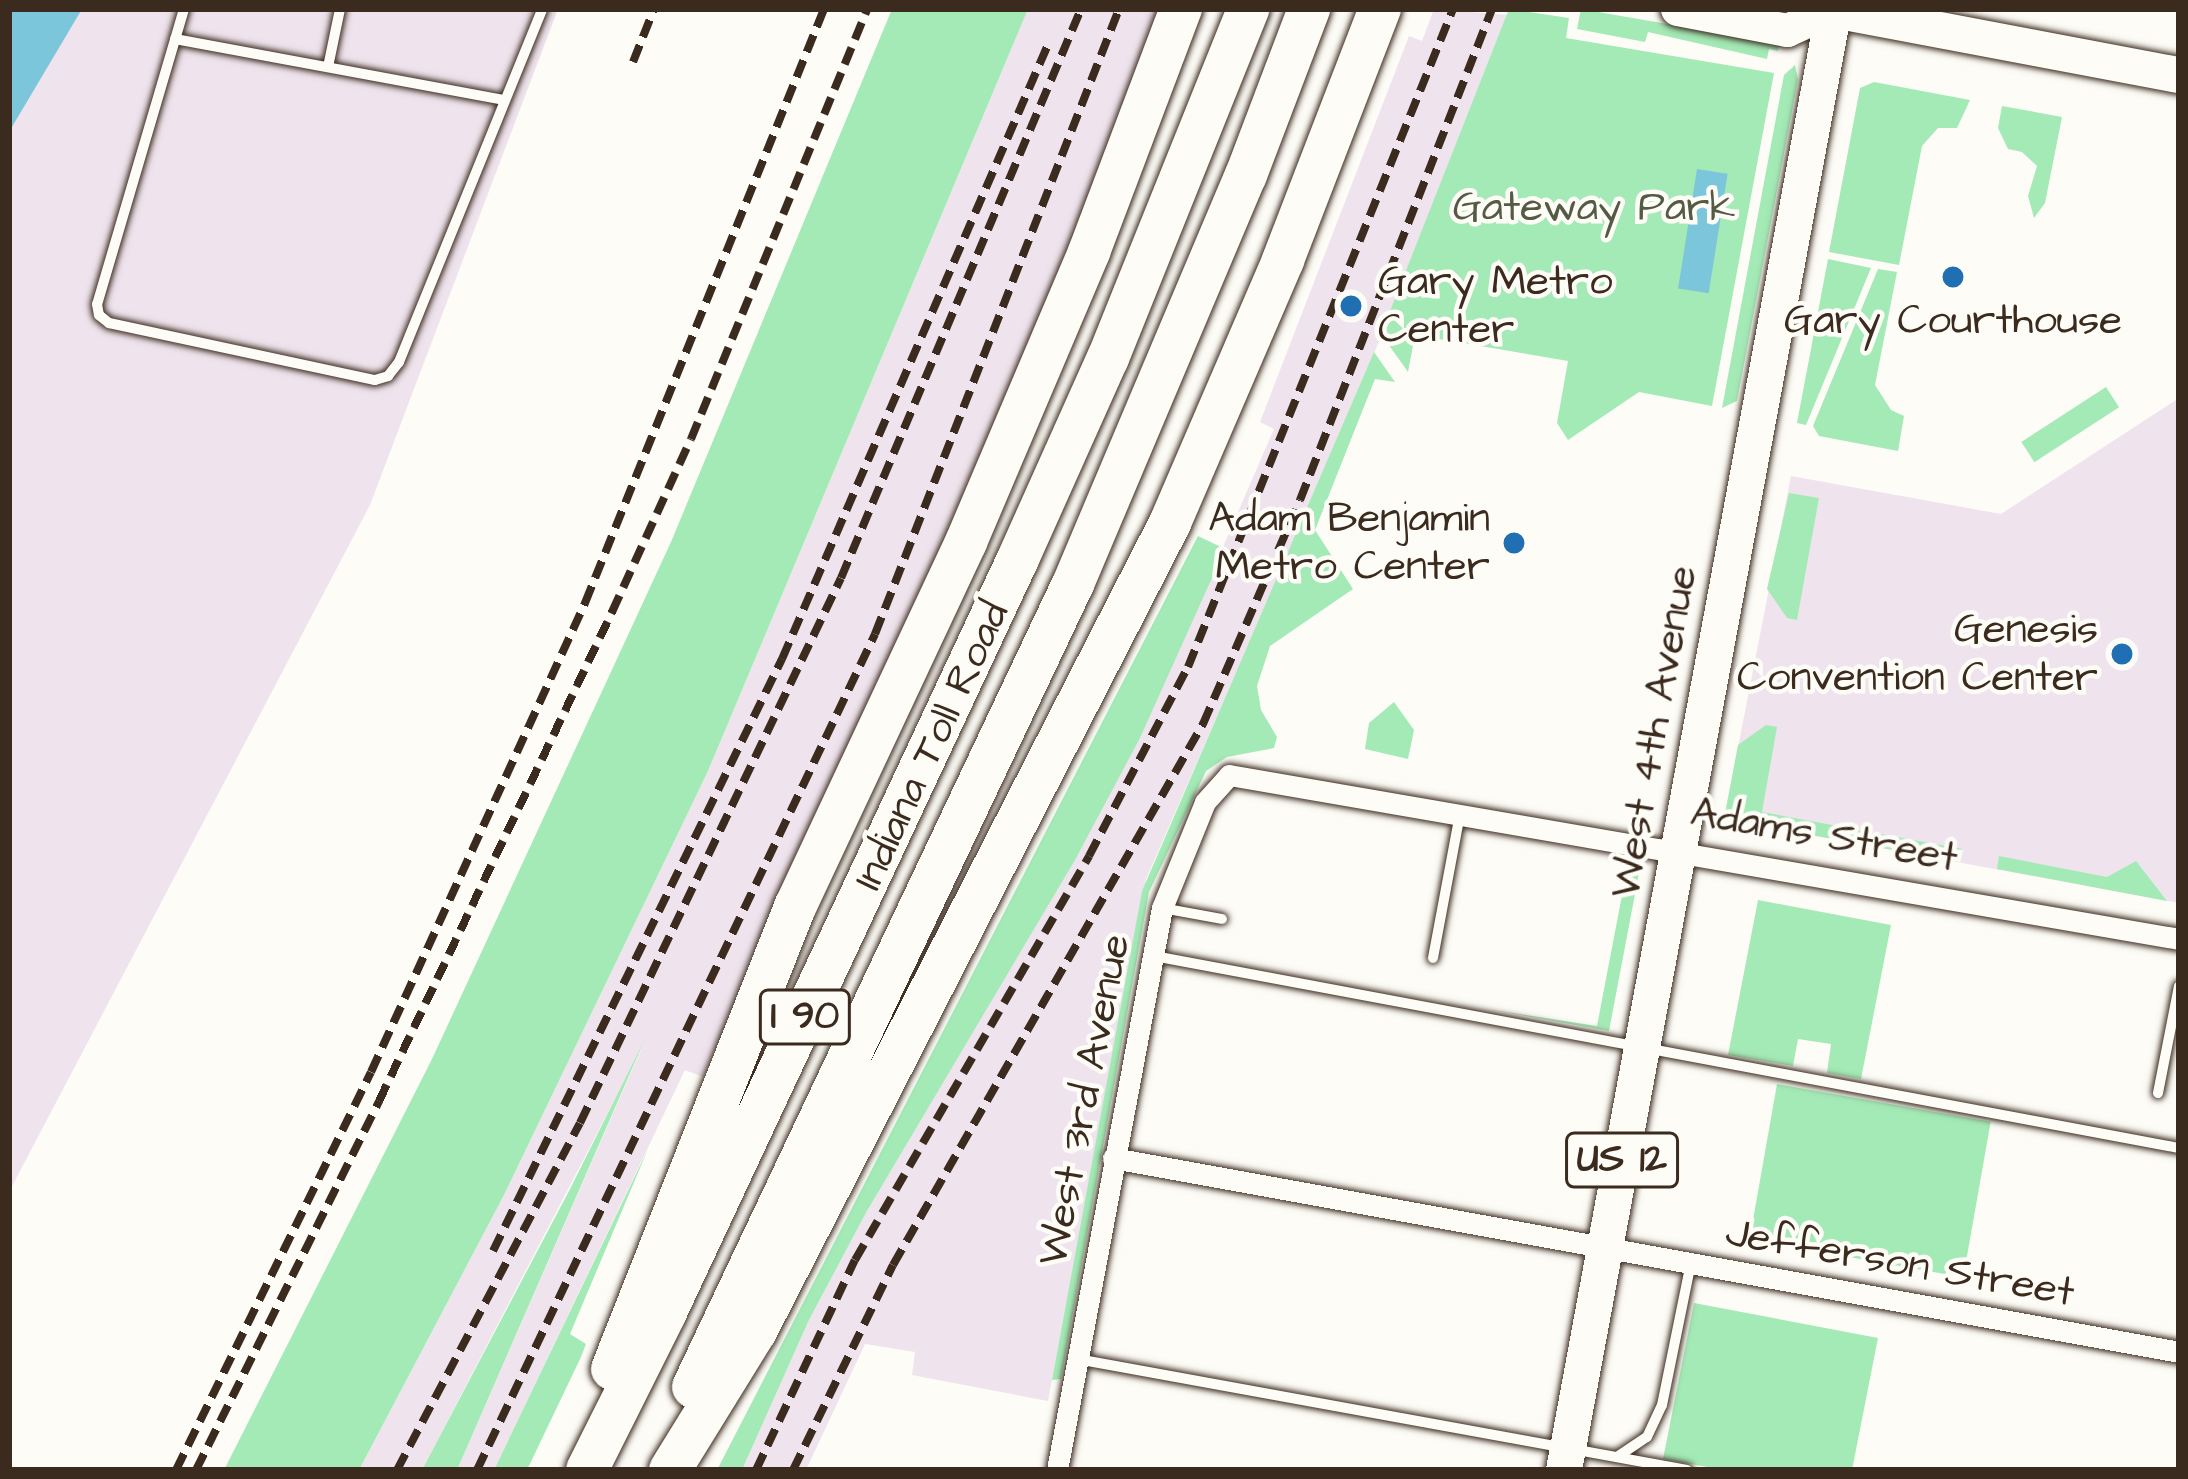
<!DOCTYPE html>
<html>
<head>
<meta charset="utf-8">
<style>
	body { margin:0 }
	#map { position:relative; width:2188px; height:1479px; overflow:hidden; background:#fdfcf7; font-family:"Architects Daughter",sans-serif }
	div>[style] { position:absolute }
	.built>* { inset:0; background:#efe4ed }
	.green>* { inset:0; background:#a4eab6; transform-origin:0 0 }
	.water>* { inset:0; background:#7cc6dc; transform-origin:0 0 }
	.roads { filter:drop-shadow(0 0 3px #3b2a1e) drop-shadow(0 0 3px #3b2a1e) }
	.service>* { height:10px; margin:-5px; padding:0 5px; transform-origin:5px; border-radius:5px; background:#fdfcf7 }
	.minor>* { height:21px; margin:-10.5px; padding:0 10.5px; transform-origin:10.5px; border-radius:10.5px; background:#fdfcf7 }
	.secondary>* { height:33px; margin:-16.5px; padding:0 16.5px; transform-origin:16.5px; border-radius:16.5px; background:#fdfcf7 }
	.primary>* { height:36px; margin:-18px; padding:0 18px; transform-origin:18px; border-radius:18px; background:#fdfcf7 }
	.motorway>* { height:42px; margin:-21px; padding:0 21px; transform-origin:21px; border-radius:21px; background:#fdfcf7 }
	.rail>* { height:8px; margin-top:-4px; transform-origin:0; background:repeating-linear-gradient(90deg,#3b2a1e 0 18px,transparent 0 27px) }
	.dots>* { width:33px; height:33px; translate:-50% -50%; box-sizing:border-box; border:6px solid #fdfcf7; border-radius:50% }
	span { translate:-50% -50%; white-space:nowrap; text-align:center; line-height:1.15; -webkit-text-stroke:9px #fdfcf7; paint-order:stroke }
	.shield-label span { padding:3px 9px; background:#fdfcf7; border:3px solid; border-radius:9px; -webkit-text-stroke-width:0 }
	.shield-label { font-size:39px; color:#3b2a1e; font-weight:700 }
	.park-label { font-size:42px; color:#555a44 }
	.poi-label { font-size:42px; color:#3b2a1e }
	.left { translate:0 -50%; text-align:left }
	.right { translate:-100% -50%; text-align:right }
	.street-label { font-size:42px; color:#3b2a1e }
	.frame { position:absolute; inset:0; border:12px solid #3b2a1e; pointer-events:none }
</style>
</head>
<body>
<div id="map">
	<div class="built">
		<i style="clip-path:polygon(9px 9px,558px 9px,370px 505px,9px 1192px)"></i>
		<i style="clip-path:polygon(1028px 9px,1168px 9px,1001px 417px,703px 1077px,685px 1070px,494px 1470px,457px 1470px,643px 1045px,422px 1470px,359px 1470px,504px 1195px,708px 771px)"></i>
		<i style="clip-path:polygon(1434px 9px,1509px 15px,1356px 399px,1146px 879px,1048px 1401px,912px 1375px,915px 1352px,865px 1344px,806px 1470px,742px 1470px,809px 1320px,867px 1211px,1140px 738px,1274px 429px,1260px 422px,1409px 36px,1422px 41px)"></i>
		<i style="clip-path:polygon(2179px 398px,2179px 903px,1724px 819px,1791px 476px,2001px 514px)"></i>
	</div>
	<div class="green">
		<i style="clip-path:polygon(892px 9px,1028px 9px,708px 771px,504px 1195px,359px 1470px,224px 1470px,432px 1059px,671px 542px)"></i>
		<i style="clip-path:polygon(1509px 9px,1569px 18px,1566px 38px,1774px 73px,1712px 406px,1639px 392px,1568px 440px,1557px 423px,1568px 361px,1415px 335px,1408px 372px,1381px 334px)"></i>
		<i style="clip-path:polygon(1581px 9px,1765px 41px,1779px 45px,1778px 51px,1769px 49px,1767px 59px,1648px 32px,1645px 42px,1577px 29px)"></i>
		<i style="clip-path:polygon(1795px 65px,1798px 80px,1737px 401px,1722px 408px,1784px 75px)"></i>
		<i style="clip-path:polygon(1874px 82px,1970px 100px,1957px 128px,1938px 128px,1922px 146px,1899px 265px,1829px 252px,1860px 88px)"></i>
		<i style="clip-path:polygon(2002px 106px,2062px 117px,2045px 203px,2034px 218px,2028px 196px,2037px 166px,2022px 152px,2008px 149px,1998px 128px)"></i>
		<i style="clip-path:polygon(1828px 259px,1871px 268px,1806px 425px,1797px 423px)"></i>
		<i style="clip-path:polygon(1878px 269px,1897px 272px,1875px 385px,1891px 410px,1904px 416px,1898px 451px,1819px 436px,1813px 426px)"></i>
		<i style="clip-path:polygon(1374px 352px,1395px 382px,1375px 379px,1315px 530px,1353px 589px,1270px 646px,1257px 686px,1261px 710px,1277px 737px,1274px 748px,1227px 757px,1206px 771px,1149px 892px,1061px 1379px,1052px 1380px,1142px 891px)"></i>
		<i style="left:2106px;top:387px;width:24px;height:101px;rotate:57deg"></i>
		<i style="clip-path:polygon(1789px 493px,1819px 498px,1797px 620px,1787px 618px,1767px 589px)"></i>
		<i style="clip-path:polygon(1198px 536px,1225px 549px,1140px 738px,1075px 860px,867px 1211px,809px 1320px,742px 1470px,717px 1470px)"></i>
		<i style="clip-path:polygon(1394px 702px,1414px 730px,1408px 759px,1365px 749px,1369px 723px)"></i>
		<i style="clip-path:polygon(1766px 725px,1777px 727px,1762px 812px,1962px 849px,1959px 862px,1724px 819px,1738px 745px)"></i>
		<i style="clip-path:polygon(1999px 856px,2107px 877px,2136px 861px,2167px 901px,1997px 869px)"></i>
		<i style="clip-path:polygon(1627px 869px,1639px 873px,1609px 1031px,1487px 1009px,1597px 1026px)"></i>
		<i style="clip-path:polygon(1758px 900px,1891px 925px,1861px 1079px,1827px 1073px,1831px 1044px,1798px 1039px,1793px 1066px,1728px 1055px)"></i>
		<i style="clip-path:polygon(645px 1039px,457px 1470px,422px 1470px,570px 1189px)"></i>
		<i style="left:1777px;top:1084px;width:217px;height:158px;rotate:10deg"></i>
		<i style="clip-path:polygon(648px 1149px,570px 1334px,586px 1344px,581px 1357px,527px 1470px,494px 1470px)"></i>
		<i style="clip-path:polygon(1694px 1303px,1878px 1338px,1852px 1470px,1724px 1470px,1663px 1459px)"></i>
	</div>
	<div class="water">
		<i style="clip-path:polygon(9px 9px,82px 9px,9px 132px)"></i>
		<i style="left:1697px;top:169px;width:31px;height:121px;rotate:9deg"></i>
	</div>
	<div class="roads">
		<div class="service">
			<i style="left:184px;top:9px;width:308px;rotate:106.4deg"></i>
			<i style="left:97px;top:304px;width:11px;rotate:80deg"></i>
			<i style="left:99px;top:315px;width:13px;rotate:39deg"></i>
			<i style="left:109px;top:323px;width:272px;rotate:12.1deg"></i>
			<i style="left:375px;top:380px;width:14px;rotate:-17deg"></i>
			<i style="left:388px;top:376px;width:18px;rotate:-52deg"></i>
			<i style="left:399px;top:362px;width:381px;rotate:-67.9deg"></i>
			<i style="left:175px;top:39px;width:334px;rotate:10.5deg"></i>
			<i style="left:328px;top:67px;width:59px;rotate:-78.3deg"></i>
			<i style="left:1162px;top:908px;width:61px;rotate:10.4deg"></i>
			<i style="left:1154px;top:956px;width:1043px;rotate:10.61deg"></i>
			<i style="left:1433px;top:958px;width:147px;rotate:-79.4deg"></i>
			<i style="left:2158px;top:1093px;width:109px;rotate:-78.9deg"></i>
			<i style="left:1077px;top:1359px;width:620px;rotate:10.31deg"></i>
			<i style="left:1617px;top:1457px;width:36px;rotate:-34deg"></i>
			<i style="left:1647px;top:1437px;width:35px;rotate:-65deg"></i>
			<i style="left:1662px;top:1405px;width:141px;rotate:-78.5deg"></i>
		</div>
		<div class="minor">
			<i style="left:1113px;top:1158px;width:1084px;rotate:10.31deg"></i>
			<i style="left:1057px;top:1470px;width:572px;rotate:-79.42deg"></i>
			<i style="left:1162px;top:908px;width:114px;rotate:-67.9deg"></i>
			<i style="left:1205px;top:802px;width:36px;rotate:-48deg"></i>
			<i style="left:1229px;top:775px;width:964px;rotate:9.79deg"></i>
		</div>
		<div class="secondary">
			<i style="left:1677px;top:9px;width:112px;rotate:10.8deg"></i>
			<i style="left:1787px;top:30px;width:51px;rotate:-24.5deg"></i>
		</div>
		<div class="primary">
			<i style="left:1834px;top:10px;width:351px;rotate:10.7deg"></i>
			<i style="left:1564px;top:1470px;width:1486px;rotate:-79.53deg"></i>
		</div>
		<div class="motorway">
			<i style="left:612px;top:1369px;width:499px;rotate:-68.4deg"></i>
			<i style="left:796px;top:905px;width:401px;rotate:-64.9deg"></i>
			<i style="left:966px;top:542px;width:315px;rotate:-67deg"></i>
			<i style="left:1089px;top:252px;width:260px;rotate:-69.3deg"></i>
			<i style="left:693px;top:1387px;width:888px;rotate:-64.68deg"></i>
			<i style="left:1073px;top:584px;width:444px;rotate:-67.1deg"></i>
			<i style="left:1246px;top:175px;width:178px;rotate:-69.2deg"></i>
			<i style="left:587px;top:1470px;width:174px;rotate:-63.4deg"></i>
			<i style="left:665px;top:1314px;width:831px;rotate:-64.95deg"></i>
			<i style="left:1017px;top:561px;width:222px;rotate:-65.9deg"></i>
			<i style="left:1108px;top:358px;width:376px;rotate:-68.1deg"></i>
			<i style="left:670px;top:1470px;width:163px;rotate:-58.3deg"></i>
			<i style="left:756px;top:1331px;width:908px;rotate:-62.87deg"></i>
			<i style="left:1170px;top:523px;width:286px;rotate:-66.7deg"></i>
			<i style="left:1283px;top:260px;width:269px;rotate:-68.9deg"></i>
		</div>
	</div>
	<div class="rail">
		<i style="left:633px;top:62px;width:57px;rotate:-68.4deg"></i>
		<i style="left:493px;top:1251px;width:659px;rotate:-63.98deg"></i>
		<i style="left:782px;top:659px;width:667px;rotate:-66.59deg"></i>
		<i style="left:176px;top:1470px;width:443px;rotate:-63.9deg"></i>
		<i style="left:371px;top:1072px;width:516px;rotate:-65.47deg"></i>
		<i style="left:585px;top:603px;width:640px;rotate:-68.08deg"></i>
		<i style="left:196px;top:1470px;width:412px;rotate:-63.6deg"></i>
		<i style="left:379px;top:1101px;width:542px;rotate:-64.52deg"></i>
		<i style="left:612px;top:612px;width:190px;rotate:-65.5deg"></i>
		<i style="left:691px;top:439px;width:465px;rotate:-67.7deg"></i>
		<i style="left:397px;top:1470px;width:392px;rotate:-62.2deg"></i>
		<i style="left:580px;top:1123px;width:604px;rotate:-64.41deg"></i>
		<i style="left:841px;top:578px;width:618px;rotate:-67.13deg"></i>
		<i style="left:477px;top:1470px;width:926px;rotate:-64.54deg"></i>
		<i style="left:875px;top:634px;width:671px;rotate:-68.67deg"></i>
		<i style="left:756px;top:1470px;width:232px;rotate:-64.8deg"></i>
		<i style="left:855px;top:1260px;width:467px;rotate:-59.9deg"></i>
		<i style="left:1089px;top:856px;width:213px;rotate:-62.4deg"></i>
		<i style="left:1188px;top:667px;width:709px;rotate:-68.06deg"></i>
		<i style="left:793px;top:1470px;width:228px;rotate:-64deg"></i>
		<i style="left:893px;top:1265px;width:624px;rotate:-60.19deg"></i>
		<i style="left:1203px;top:724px;width:244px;rotate:-66.6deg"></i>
		<i style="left:1300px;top:500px;width:527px;rotate:-68.64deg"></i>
	</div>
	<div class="dots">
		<i style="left:1953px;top:277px;background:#1f6fb2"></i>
		<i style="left:1351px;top:306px;background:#1f6fb2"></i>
		<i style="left:1514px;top:543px;background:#1f6fb2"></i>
		<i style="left:2122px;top:654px;background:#1f6fb2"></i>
	</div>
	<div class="shield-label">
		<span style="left:805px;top:1017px">I 90</span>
		<span style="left:1622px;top:1160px">US 12</span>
	</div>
	<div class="park-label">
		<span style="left:1594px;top:208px">Gateway Park</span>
	</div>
	<div class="poi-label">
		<span class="left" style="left:1378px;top:306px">Gary Metro<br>Center</span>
		<span style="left:1953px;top:321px">Gary Courthouse</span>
		<span class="right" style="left:1490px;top:543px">Adam Benjamin<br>Metro Center</span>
		<span class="right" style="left:2098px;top:654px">Genesis<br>Convention Center</span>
	</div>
	<div class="street-label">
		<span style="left:1655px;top:732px;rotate:-80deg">West 4th Avenue</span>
		<span style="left:932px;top:746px;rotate:-65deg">Indiana Toll Road</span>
		<span style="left:1824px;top:836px;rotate:10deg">Adams Street</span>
		<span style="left:1085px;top:1100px;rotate:-79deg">West 3rd Avenue</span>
		<span style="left:1900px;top:1263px;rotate:10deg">Jefferson Street</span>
	</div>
	<div class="frame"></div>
</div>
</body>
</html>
